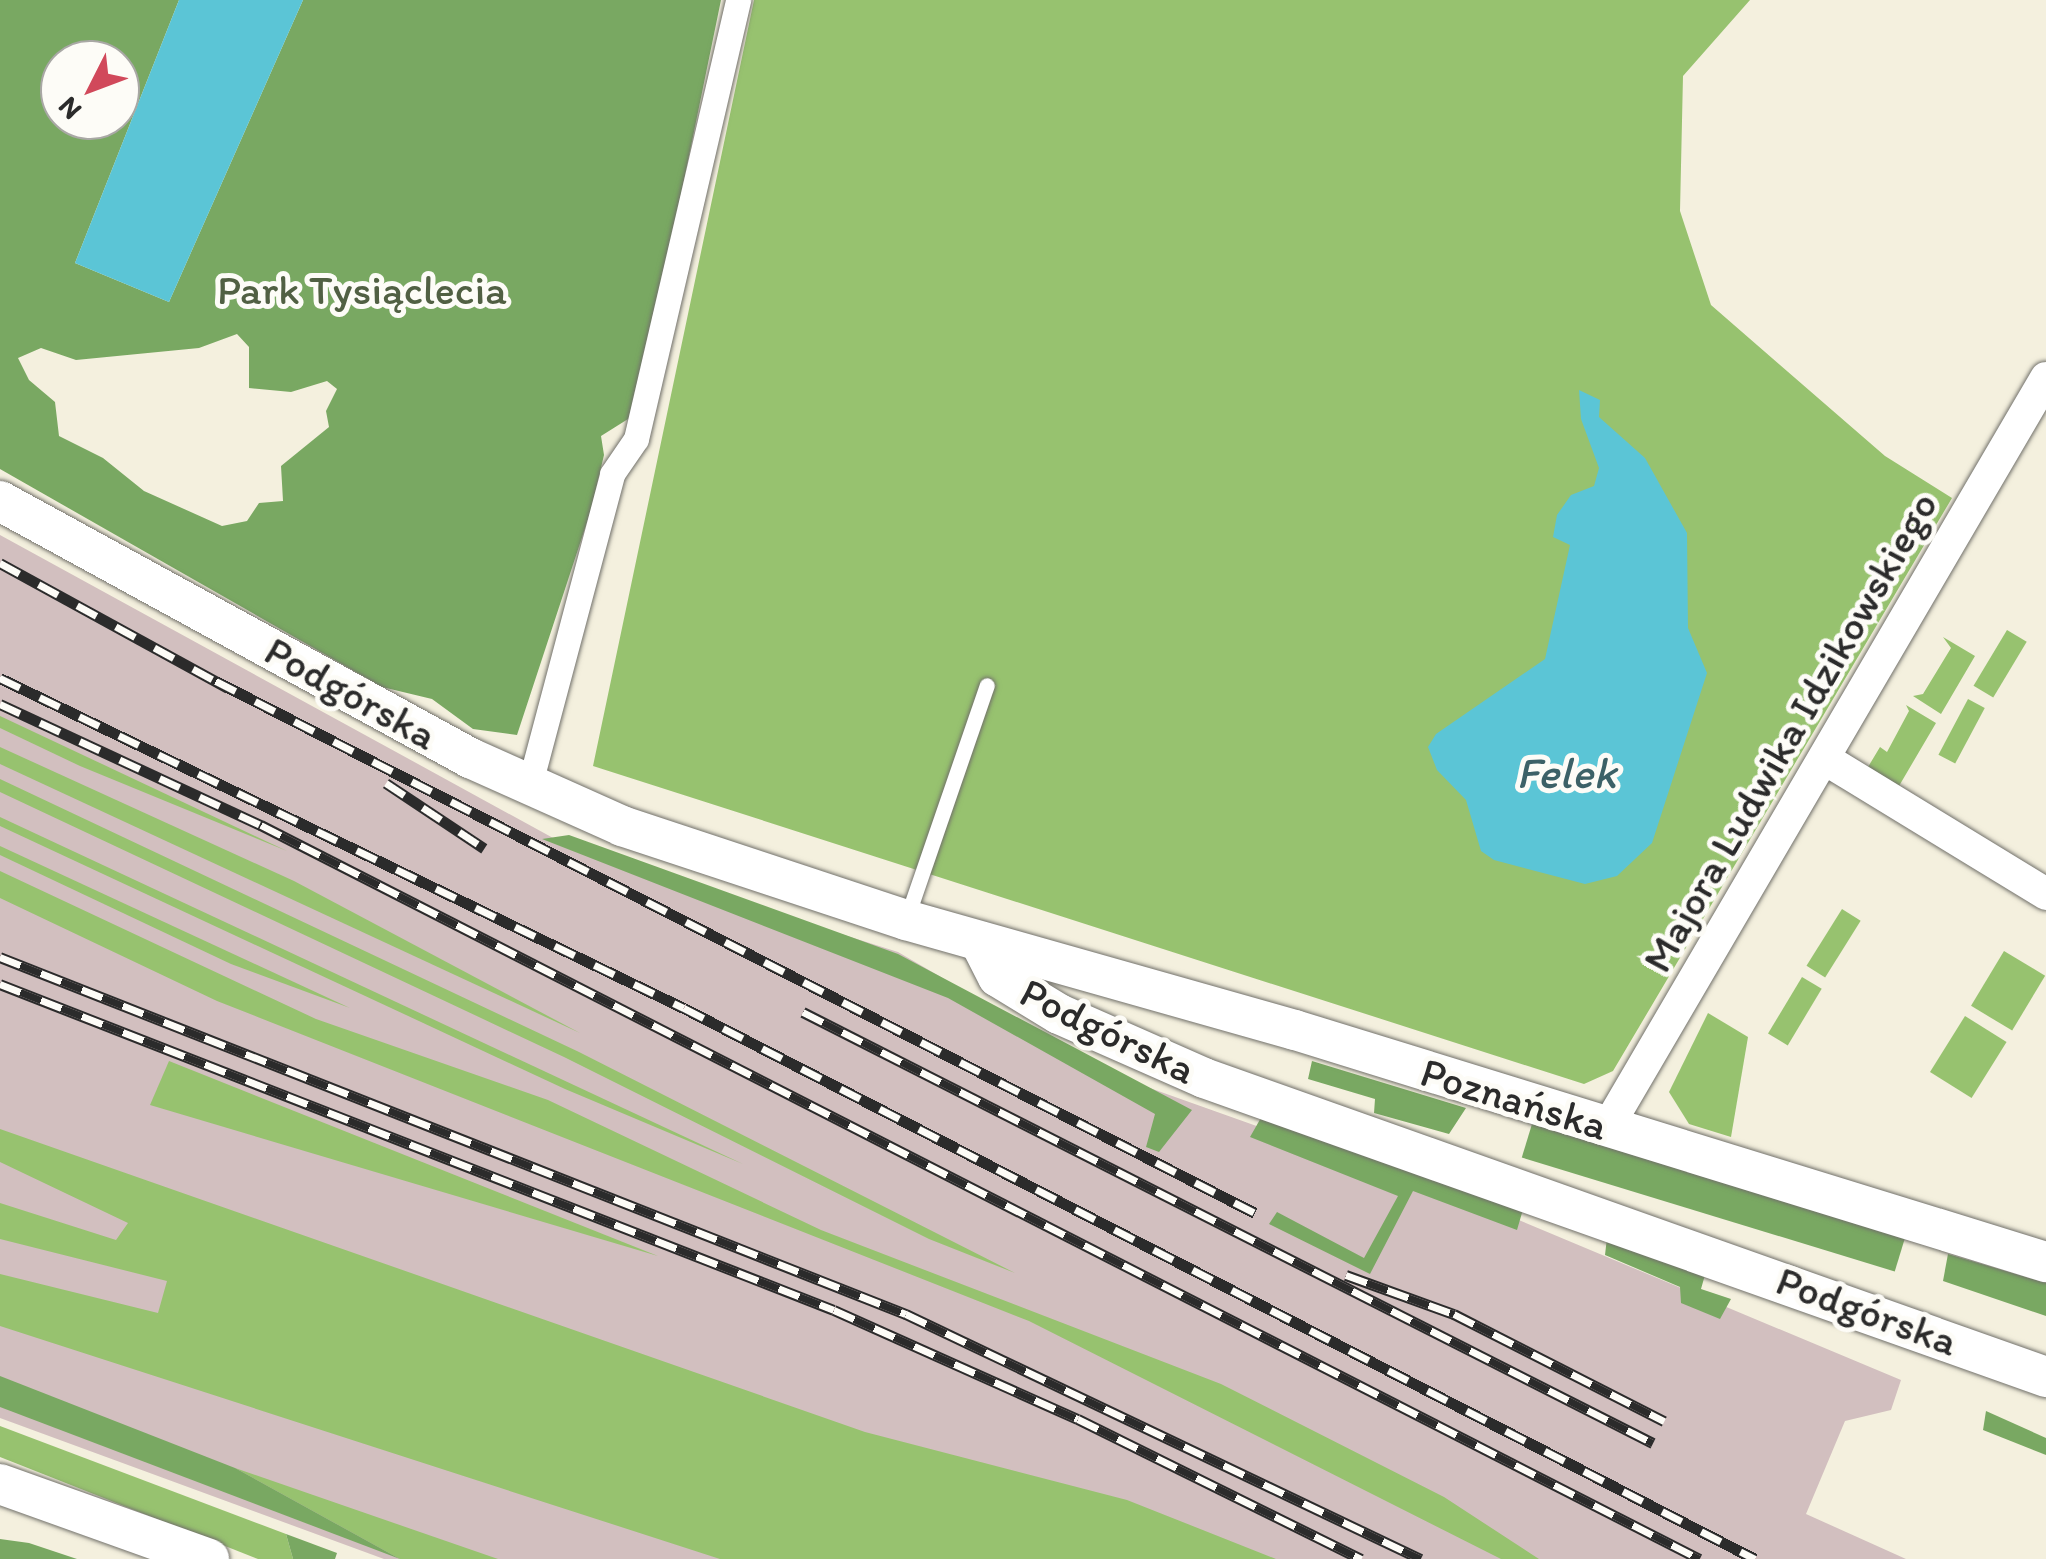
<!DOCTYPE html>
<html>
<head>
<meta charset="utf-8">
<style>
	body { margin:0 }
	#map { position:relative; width:2046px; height:1559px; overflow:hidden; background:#f4f0de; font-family:Itim,sans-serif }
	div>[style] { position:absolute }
	.industrial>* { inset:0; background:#d2bfbf }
	.green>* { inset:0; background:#97c26f; transform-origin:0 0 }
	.forest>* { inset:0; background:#79a862; transform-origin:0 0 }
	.water>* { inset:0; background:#5bc5d6 }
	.roads { filter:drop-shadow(0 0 2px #71706a) drop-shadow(0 0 2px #71706a) }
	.service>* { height:15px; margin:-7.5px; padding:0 7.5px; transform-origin:7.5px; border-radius:7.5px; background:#fff }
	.pedestrian>* { height:25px; margin:-12.5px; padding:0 12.5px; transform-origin:12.5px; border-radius:12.5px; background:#fff }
	.minor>* { height:32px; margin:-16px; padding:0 16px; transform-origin:16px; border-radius:16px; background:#fff }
	.tertiary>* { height:40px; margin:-20px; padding:0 20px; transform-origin:20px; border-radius:20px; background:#fff }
	.rail>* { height:11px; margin-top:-5.5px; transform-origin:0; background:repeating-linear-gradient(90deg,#fdfcf7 0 22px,#2b2b2b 0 44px); box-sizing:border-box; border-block:2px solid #2b2b2b }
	span { translate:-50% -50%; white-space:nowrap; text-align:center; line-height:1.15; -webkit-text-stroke:10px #fdfcf7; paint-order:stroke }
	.park-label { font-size:42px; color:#516043 }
	.street-label { font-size:42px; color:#2b2b2b }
	.water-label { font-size:45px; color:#3c6167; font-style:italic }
	.north { position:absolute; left:40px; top:40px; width:100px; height:100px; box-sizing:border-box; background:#fdfcf7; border:2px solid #a9a8a5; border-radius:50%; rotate:228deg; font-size:28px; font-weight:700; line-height:40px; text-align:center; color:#2b2b2b }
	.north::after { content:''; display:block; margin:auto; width:35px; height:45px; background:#d1495b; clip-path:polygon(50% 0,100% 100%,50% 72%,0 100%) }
</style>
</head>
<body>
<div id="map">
	<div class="industrial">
		<i style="clip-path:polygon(0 535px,575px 850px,898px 952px,1102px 1071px,1509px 1216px,1901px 1380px,1891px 1410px,1845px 1421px,1806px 1514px,1906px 1559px,384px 1559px,0 1418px)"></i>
	</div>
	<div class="green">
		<i style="clip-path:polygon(754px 0,1750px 0,1683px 76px,1680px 211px,1711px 305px,1885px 456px,1952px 498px,1613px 1071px,1584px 1084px,593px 766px)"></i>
		<i style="left:2007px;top:630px;width:23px;height:65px;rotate:31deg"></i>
		<i style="clip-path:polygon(1943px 637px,1975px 656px,1941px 714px,1913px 696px,1923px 694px,1951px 648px)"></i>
		<i style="left:1968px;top:699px;width:19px;height:63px;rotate:28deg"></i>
		<i style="clip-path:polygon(1906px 705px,1936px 723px,1899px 786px,1868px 767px,1880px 747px,1887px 752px,1909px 711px)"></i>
		<i style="clip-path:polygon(0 716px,287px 851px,80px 766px,0 728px)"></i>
		<i style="clip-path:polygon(0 747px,294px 881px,580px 1033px,0 764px)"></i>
		<i style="clip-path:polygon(0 779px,579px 1052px,1015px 1273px,929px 1239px,564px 1057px,0 792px)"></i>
		<i style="clip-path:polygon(0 817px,743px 1164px,565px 1089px,0 826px)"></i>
		<i style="clip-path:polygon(0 846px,350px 1008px,231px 964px,0 855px)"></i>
		<i style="clip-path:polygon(0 871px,316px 1019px,548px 1100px,821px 1230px,1221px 1384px,1444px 1497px,1539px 1559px,1501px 1559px,1029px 1321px,217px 1001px,0 898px)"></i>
		<i style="left:1842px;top:909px;width:22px;height:67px;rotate:32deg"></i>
		<i style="left:2004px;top:951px;width:48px;height:64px;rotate:31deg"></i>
		<i style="left:1802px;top:977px;width:23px;height:66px;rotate:31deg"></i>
		<i style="clip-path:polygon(1708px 1013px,1748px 1037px,1731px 1137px,1689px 1124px,1669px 1092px)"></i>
		<i style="left:1965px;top:1016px;width:49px;height:66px;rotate:32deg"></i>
		<i style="clip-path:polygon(169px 1061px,658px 1256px,150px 1105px)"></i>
		<i style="clip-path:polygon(0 1129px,865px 1432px,1127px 1500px,1276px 1559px,720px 1559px,0 1326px,0 1274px,158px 1313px,167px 1281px,0 1239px,0 1203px,116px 1240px,128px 1223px,0 1162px)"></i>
		<i style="clip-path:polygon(0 1426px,286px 1534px,293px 1559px,258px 1559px,0 1457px)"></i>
		<i style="clip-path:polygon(235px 1468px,498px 1559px,400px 1559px)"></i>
	</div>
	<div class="forest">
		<i style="clip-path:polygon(evenodd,0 0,179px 0,75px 263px,169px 302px,303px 0,721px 0,636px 414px,601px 436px,604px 455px,591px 510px,517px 735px,473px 729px,432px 699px,382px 687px,0 469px,0 0,60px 60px,120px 60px,120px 120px,60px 120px,60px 60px,0 0,237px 334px,249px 347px,249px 388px,291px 392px,327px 381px,337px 389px,326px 411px,329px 427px,281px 466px,283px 501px,259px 503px,247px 521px,222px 526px,144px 491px,103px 458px,59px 436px,55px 402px,29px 380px,18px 358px,41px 348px,76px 360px,199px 348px,237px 334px)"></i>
		<i style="clip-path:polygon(569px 835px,898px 954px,1192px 1110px,1159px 1152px,1146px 1147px,1155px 1114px,948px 998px,542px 839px)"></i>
		<i style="clip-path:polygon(1312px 1061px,1466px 1108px,1449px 1134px,1374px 1113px,1375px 1099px,1308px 1079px)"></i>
		<i style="clip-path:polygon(1262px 1116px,1524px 1206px,1517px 1230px,1413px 1191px,1370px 1274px,1269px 1224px,1277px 1212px,1364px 1258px,1398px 1196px,1250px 1137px)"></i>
		<i style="left:1532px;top:1124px;width:390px;height:35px;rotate:17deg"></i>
		<i style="clip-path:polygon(1608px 1229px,1707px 1268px,1701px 1289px,1731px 1299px,1720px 1319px,1681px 1303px,1680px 1287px,1605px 1255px)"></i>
		<i style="clip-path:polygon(1948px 1254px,2046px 1283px,2046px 1316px,1943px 1281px)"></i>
		<i style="clip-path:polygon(0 1376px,235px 1468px,400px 1559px,0 1407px)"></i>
		<i style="clip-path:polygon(1986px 1411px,2046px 1438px,2046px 1455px,1983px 1430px)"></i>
		<i style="clip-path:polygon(286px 1534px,337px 1553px,335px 1559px,293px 1559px)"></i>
		<i style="clip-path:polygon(0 1539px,29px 1543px,77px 1559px,0 1559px)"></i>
	</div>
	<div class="water">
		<i style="clip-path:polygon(179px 0,303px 0,169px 302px,75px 263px)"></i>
		<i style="clip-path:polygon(1579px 390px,1600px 400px,1599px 417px,1645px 458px,1687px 533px,1688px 628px,1707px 673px,1652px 843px,1617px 876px,1585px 884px,1494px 860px,1481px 851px,1466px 800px,1437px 770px,1428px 747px,1436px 734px,1545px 659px,1570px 545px,1553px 537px,1557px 515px,1571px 495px,1594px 486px,1599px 468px,1581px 419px)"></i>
	</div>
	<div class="roads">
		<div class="service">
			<i style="left:907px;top:917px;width:245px;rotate:-71deg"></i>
		</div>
		<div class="pedestrian">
			<i style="left:529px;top:787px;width:324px;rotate:-75.1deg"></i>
			<i style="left:612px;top:474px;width:42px;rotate:-55.6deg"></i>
			<i style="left:636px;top:439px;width:451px;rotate:-76.9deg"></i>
		</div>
		<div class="minor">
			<i style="left:1825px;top:759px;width:259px;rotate:31.4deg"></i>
			<i style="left:1607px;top:1128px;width:869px;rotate:-59.66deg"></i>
		</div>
		<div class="tertiary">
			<i style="left:0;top:501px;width:536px;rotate:28.67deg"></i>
			<i style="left:470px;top:758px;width:167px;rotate:24.1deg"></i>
			<i style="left:622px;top:826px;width:299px;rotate:18.3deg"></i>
			<i style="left:906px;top:920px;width:404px;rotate:15.8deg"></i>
			<i style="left:1295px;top:1030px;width:786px;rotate:17.17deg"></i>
			<i style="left:980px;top:942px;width:39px;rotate:63deg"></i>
			<i style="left:998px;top:977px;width:71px;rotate:31.2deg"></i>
			<i style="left:1059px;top:1014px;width:158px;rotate:23.8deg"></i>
			<i style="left:1204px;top:1078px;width:894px;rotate:19.55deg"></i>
			<i style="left:0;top:1484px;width:222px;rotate:19.7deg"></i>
		</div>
	</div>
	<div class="rail">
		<i style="left:0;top:563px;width:260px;rotate:28.7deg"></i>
		<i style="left:0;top:678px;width:759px;rotate:25.76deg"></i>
		<i style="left:684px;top:1008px;width:1204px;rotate:27.22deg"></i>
		<i style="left:216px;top:681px;width:1167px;rotate:27.11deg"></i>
		<i style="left:0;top:704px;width:288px;rotate:24.9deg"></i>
		<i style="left:261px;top:825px;width:1615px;rotate:27.03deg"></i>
		<i style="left:386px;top:783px;width:118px;rotate:33.6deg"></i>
		<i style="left:0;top:957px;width:974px;rotate:21.51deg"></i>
		<i style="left:906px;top:1314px;width:570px;rotate:25.44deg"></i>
		<i style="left:0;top:984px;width:895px;rotate:21.35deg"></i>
		<i style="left:834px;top:1310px;width:267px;rotate:24.1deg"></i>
		<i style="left:1078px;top:1419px;width:316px;rotate:26.3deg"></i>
		<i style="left:803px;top:1012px;width:953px;rotate:26.89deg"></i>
		<i style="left:1346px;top:1275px;width:115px;rotate:19.9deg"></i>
		<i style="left:1454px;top:1314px;width:236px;rotate:27deg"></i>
	</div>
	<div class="park-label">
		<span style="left:362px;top:290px">Park Tysiąclecia</span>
	</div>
	<div class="street-label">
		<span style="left:351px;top:693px;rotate:29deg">Podgórska</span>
		<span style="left:1790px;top:732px;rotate:-60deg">Majora Ludwika Idzikowskiego</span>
		<span style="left:1108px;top:1031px;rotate:26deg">Podgórska</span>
		<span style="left:1514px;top:1099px;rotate:17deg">Poznańska</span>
		<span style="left:1867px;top:1311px;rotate:20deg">Podgórska</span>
	</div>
	<div class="water-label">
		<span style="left:1566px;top:773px">Felek</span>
	</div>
	<div class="north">N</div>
</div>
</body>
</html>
